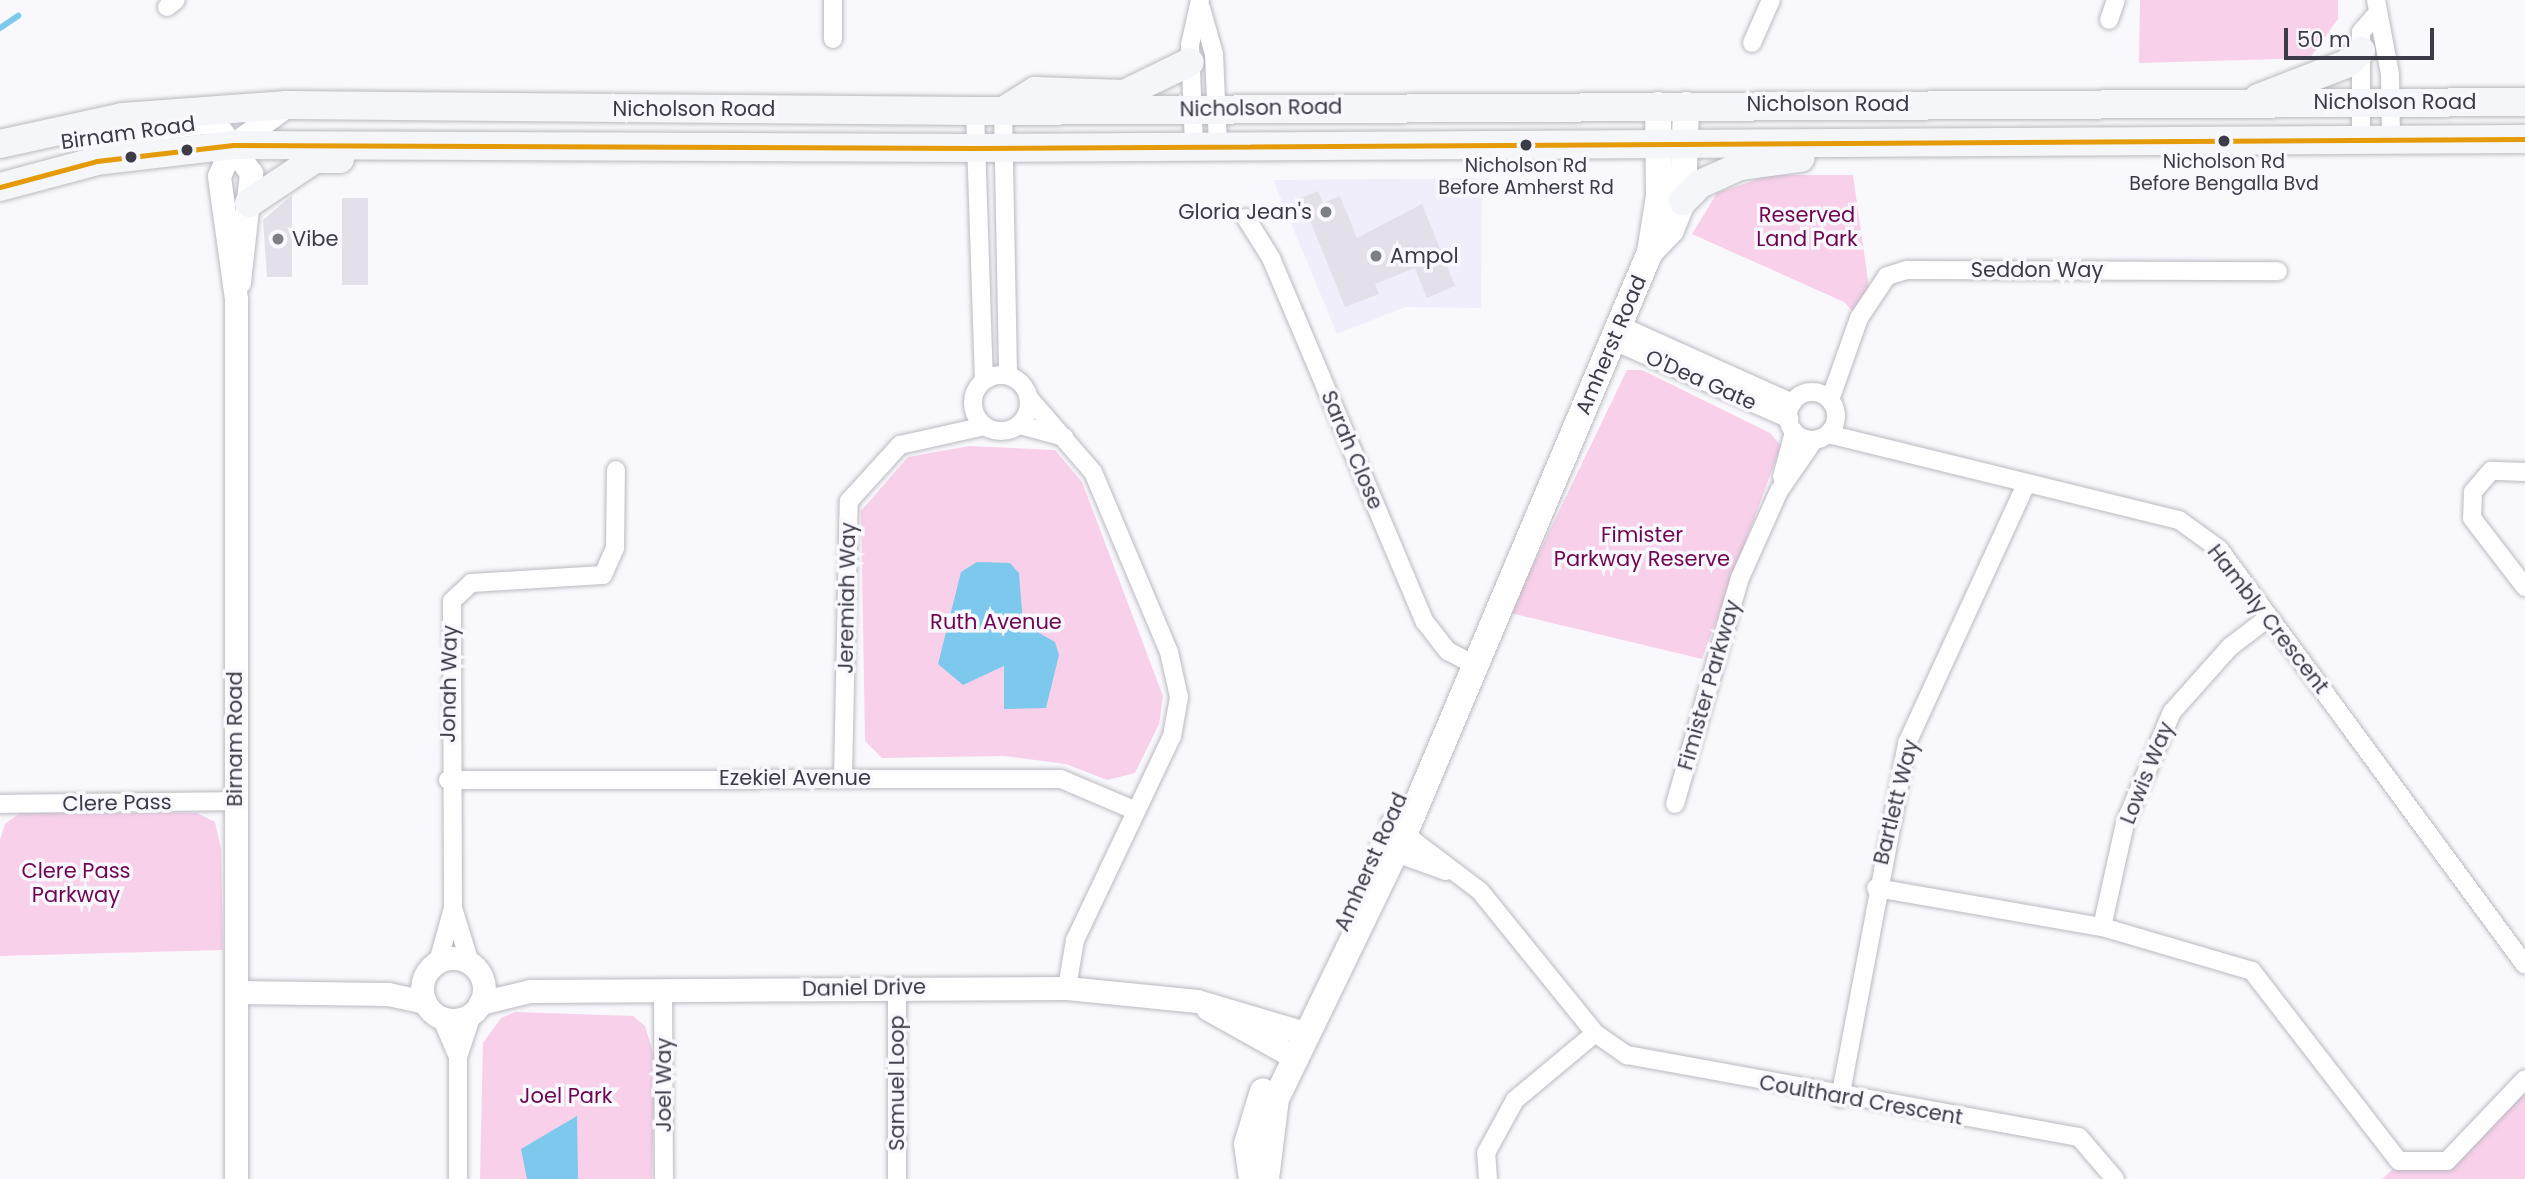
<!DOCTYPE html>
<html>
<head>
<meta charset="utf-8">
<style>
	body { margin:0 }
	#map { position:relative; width:2525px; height:1179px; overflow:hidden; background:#f9f9fd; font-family:Poppins,sans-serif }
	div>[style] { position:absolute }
	.built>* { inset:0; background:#efeefa }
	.green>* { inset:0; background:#f8d0ea }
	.water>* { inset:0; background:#7cc9ed }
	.stream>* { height:6px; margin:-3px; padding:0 3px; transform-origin:3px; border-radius:3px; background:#7cc9ed }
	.building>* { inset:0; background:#e4e0e9; transform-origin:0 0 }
	.roads { filter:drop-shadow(0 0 2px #b9b9c0) drop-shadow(0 0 2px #b9b9c0) }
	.minor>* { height:18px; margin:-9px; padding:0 9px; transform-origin:9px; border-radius:9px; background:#fefeff }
	.minor>.ring { margin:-9px; padding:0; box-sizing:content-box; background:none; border:18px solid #fefeff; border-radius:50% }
	.tertiary>* { height:23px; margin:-11.5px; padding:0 11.5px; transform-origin:11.5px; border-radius:11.5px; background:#fefeff }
	.tertiary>.ring { margin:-11.5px; padding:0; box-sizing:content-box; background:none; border:23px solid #fefeff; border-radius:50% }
	.secondary>* { height:26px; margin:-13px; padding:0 13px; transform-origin:13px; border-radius:13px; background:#fefeff }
	.primary>* { height:28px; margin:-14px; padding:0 14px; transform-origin:14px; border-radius:14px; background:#f5f6fa }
	.bus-1>* { height:5px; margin:-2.5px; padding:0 2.5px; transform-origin:2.5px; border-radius:2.5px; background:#e49b07 }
	.dots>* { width:19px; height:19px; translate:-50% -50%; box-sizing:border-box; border:4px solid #f8f8fe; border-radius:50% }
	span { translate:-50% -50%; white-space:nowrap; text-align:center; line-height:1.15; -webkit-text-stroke:7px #f8f8fe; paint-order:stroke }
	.bus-label { font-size:19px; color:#3c3b48 }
	.street-label { font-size:21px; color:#3c3b48 }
	.poi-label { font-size:21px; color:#3c3b48 }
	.right { translate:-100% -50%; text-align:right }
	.left { translate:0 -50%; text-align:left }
	.park-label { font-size:21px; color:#6f0653 }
	.scale { position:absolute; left:2284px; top:28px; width:150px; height:32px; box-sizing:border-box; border:4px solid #3c3b48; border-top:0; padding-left:9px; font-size:21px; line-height:24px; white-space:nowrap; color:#3c3b48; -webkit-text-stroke:5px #f8f8fe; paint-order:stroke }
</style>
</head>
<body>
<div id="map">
	<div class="built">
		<i style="clip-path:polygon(1489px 178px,1482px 194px,1481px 308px,1405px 307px,1337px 334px,1273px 180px)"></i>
	</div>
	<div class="green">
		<i style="clip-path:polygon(2140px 0,2338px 0,2338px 19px,2310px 58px,2139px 63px)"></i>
		<i style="clip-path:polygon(1770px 175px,1853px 175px,1870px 294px,1859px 318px,1844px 302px,1692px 234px,1717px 193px)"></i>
		<i style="clip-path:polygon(1627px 370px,1642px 370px,1770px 433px,1781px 446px,1702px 659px,1510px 613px)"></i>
		<i style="clip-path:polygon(969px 446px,1055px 450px,1082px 482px,1163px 696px,1159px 724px,1135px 773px,1107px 780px,1066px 764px,1004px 756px,882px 758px,865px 741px,861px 511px,908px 457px)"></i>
		<i style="clip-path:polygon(20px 813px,197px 813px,215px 822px,221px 849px,223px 950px,0 956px,0 840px,5px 824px)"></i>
		<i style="clip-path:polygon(515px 1012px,633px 1016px,645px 1026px,655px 1059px,652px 1179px,480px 1179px,483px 1043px,501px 1018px)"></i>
		<i style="clip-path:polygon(2525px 1086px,2525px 1179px,2382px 1179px,2394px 1168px,2444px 1167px)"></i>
	</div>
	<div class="water">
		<i style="clip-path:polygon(977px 562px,1010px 563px,1019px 573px,1023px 624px,1055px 642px,1059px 655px,1046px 708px,1004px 709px,1004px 666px,963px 685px,938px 664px,961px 572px)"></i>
		<i style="clip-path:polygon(577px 1116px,578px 1179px,527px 1179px,521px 1149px)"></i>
	</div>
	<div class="stream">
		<i style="left:0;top:28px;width:22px;rotate:-34deg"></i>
	</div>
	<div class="building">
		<i style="clip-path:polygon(1318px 191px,1323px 203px,1340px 196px,1357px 238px,1422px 204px,1455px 286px,1427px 298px,1415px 268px,1375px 284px,1379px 294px,1345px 307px,1301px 198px)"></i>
		<i style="clip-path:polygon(292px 195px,292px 277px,267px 277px,263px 220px)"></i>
		<i style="left:342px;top:198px;width:26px;height:87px"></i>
	</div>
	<div class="roads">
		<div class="minor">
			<i style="left:833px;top:0;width:39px;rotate:90deg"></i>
			<i style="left:2376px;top:0;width:75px;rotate:79.3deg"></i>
			<i style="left:2390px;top:74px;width:65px;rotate:89.1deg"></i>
			<i style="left:167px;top:7px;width:11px;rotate:-38deg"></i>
			<i style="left:1201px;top:8px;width:48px;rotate:74.2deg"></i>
			<i style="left:1214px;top:54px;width:92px;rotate:87.5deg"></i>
			<i style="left:2109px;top:20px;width:21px;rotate:-71deg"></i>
			<i style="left:1752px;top:43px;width:47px;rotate:-66.2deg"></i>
			<i style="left:975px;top:111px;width:269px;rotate:88.1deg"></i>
			<i style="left:1003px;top:111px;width:264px;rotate:88.9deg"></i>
			<i style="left:2361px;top:139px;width:107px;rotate:-90deg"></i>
			<i style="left:2361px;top:32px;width:23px;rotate:-49deg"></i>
			<i style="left:1194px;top:146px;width:101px;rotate:-92.3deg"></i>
			<i style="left:1190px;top:45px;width:46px;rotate:-77.5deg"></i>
			<i style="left:1246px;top:218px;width:47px;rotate:58deg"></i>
			<i style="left:1271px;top:258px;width:395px;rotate:67.1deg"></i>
			<i style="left:1425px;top:622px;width:37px;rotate:52deg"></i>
			<i style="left:1448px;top:651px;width:32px;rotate:28deg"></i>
			<i style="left:1621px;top:326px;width:188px;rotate:24.2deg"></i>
			<i style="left:1614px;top:341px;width:192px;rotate:24deg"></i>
			<i class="ring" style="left:973px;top:375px;width:38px;height:38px"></i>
			<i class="ring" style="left:1788px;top:392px;width:30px;height:30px"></i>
			<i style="left:1028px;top:397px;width:99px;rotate:49.1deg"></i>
			<i style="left:1093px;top:472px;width:195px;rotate:67.1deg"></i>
			<i style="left:1169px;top:652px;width:46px;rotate:77.5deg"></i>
			<i style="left:1179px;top:697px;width:40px;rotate:100deg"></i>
			<i style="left:1172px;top:736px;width:226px;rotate:115.4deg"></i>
			<i style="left:1075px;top:940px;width:49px;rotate:99.5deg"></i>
			<i style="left:1830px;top:400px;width:87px;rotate:-70.5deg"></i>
			<i style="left:1859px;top:318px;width:50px;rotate:-56.3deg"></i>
			<i style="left:1887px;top:276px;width:21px;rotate:-17deg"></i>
			<i style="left:1907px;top:270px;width:371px;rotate:0.2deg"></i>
			<i style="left:1020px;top:425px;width:46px;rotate:15.3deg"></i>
			<i style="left:1828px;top:434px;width:361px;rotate:13.8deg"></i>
			<i style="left:2179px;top:520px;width:49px;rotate:35.9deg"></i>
			<i style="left:2219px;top:549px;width:516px;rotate:53.66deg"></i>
			<i style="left:2525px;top:472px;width:34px;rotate:-178deg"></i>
			<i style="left:2491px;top:471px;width:28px;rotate:131deg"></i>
			<i style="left:2473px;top:492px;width:26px;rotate:92deg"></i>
			<i style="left:2472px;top:518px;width:87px;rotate:52.5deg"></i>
			<i style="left:1782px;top:477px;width:47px;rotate:-75.1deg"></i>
			<i style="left:843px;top:777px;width:276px;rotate:-88.8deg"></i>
			<i style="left:849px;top:501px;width:76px;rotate:-47.7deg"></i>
			<i style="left:900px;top:445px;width:87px;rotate:-12.6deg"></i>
			<i style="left:448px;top:780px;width:613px;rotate:-0.09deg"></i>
			<i style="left:1061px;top:779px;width:79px;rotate:23deg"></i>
			<i style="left:0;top:804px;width:235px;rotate:-0.7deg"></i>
			<i style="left:1675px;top:804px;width:235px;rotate:-74deg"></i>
			<i style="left:1740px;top:578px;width:95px;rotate:-65.9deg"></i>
			<i style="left:1779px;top:491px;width:62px;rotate:-55.5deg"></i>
			<i style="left:1390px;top:823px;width:113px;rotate:37.1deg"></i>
			<i style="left:1480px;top:891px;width:183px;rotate:51deg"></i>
			<i style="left:1595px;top:1033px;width:39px;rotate:35deg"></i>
			<i style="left:1627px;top:1055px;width:459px;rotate:10.3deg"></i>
			<i style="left:2079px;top:1137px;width:55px;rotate:49.4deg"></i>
			<i style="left:1379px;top:847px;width:71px;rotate:19.7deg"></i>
			<i style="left:1876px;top:888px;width:229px;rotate:9.8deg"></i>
			<i style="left:2102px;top:927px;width:156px;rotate:16.3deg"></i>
			<i style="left:2252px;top:971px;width:240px;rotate:52.3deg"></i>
			<i style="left:2399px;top:1161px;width:48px"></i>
			<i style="left:2447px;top:1161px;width:113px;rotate:-46.4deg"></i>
			<i style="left:453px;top:908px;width:58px;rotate:72.8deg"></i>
			<i style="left:2102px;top:927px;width:107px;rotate:-77.5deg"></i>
			<i style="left:2125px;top:823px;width:121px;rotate:-67.1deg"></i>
			<i style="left:2172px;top:712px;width:87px;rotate:-48.3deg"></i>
			<i style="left:2230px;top:647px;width:49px;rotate:-37.6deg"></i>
			<i style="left:438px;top:962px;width:56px;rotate:-74.5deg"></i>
			<i style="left:453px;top:908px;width:307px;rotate:-90.2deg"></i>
			<i style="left:452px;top:601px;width:26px;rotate:-43deg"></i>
			<i style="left:471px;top:583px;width:132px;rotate:-3.5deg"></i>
			<i style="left:603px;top:575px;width:30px;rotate:-66deg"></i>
			<i style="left:615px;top:548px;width:78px;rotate:-89.3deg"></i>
			<i style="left:897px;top:987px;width:192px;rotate:90deg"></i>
			<i style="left:663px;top:991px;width:188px;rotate:89.7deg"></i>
			<i style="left:441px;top:1017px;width:43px;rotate:67deg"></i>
			<i style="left:1840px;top:1098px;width:361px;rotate:-79.3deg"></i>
			<i style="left:1907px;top:743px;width:285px;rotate:-65.3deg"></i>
			<i style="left:458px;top:1179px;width:122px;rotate:-90deg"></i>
			<i style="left:458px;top:1057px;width:47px;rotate:-71.6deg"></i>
			<i style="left:1488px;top:1179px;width:26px;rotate:-94deg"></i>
			<i style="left:1486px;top:1153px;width:60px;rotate:-61.3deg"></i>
			<i style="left:1515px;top:1100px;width:104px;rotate:-39.9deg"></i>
		</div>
		<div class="tertiary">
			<i style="left:84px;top:138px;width:123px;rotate:-7.5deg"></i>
			<i style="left:206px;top:122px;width:17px;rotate:31deg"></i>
			<i style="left:221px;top:131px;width:52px;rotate:54.5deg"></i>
			<i style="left:251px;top:173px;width:110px;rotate:96.3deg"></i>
			<i class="ring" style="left:422px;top:958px;width:39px;height:39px"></i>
			<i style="left:237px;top:992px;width:151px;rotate:0.8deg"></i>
			<i style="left:388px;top:994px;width:38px;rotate:12deg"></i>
			<i style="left:480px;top:1003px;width:51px;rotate:-13.5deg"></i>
			<i style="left:530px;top:991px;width:537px;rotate:-0.32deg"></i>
			<i style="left:1067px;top:988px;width:131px;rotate:5.7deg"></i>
			<i style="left:1197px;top:1001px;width:116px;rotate:16.6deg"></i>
			<i style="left:1208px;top:1009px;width:101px;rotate:29.1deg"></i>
			<i style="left:236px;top:1179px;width:880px;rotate:-90deg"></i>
			<i style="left:236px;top:299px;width:124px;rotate:-97.9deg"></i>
			<i style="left:219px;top:176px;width:34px;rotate:-66deg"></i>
			<i style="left:233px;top:145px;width:67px;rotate:-36.5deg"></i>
		</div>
		<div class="secondary">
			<i style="left:1650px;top:252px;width:30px;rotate:-46deg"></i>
			<i style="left:1671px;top:230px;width:31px;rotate:-68deg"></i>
			<i style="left:1683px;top:201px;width:96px;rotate:-88.2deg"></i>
			<i style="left:1252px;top:1179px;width:35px;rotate:-98deg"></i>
			<i style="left:1247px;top:1144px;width:55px;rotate:-73.2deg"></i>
			<i style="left:1266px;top:1179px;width:81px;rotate:-82.9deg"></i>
			<i style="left:1276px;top:1099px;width:299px;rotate:-64.2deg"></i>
			<i style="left:1406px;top:830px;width:627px;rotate:-67.11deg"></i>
			<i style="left:1650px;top:252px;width:57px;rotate:-80.9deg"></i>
			<i style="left:1659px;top:196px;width:91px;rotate:-90.6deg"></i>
		</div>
		<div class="primary">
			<i style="left:2258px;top:98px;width:94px;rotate:-21.1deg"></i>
			<i style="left:2346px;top:64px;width:20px;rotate:-41deg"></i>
			<i style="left:1003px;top:111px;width:38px;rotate:-32deg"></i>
			<i style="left:1035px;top:91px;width:89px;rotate:1.9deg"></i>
			<i style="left:1124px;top:94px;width:73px;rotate:-25.9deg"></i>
			<i style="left:0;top:144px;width:126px;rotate:-12.4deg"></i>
			<i style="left:123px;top:117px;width:164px;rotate:-4.2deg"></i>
			<i style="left:287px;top:105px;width:688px;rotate:0.5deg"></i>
			<i style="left:975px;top:111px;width:1550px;rotate:-0.33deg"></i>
			<i style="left:0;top:187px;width:100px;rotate:-15deg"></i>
			<i style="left:97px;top:161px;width:137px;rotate:-6.7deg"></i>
			<i style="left:233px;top:145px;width:743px;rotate:0.23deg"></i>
			<i style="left:976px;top:148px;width:1549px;rotate:-0.33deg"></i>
			<i style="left:1683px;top:201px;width:24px;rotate:-45deg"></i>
			<i style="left:1700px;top:184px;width:44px;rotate:-24.2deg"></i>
			<i style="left:1740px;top:166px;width:61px;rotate:-7.6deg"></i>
			<i style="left:249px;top:203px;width:79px;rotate:-33.7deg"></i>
			<i style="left:315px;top:159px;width:25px"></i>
		</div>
	</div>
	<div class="bus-1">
		<i style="left:0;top:187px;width:100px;rotate:-15deg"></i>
		<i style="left:97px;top:161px;width:137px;rotate:-6.7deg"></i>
		<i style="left:233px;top:145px;width:743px;rotate:0.23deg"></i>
		<i style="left:976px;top:148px;width:1549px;rotate:-0.33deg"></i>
	</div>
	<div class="dots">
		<i style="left:2224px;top:141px;background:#3c3b48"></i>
		<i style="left:1526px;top:145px;background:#3c3b48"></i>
		<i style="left:187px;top:150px;background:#3c3b48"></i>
		<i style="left:131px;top:157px;background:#3c3b48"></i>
		<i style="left:1326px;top:212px;background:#7e7e87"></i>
		<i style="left:278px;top:239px;background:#7e7e87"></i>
		<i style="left:1376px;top:256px;background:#7e7e87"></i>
	</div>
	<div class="bus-label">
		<span style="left:2224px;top:173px">Nicholson Rd<br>Before Bengalla Bvd</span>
		<span style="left:1526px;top:177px">Nicholson Rd<br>Before Amherst Rd</span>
	</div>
	<div class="street-label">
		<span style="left:2395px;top:102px">Nicholson Road</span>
		<span style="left:1828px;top:104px">Nicholson Road</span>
		<span style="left:1261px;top:108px;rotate:-1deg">Nicholson Road</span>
		<span style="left:694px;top:109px">Nicholson Road</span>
		<span style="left:128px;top:133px;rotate:-8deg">Birnam Road</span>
		<span style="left:2037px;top:270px">Seddon Way</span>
		<span style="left:1611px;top:345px;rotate:-67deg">Amherst Road</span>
		<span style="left:1701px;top:380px;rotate:24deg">O'Dea Gate</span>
		<span style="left:1352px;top:450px;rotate:67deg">Sarah Close</span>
		<span style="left:847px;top:598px;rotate:-89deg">Jeremiah Way</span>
		<span style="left:2268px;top:619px;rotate:52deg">Hambly Crescent</span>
		<span style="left:449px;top:684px;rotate:-89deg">Jonah Way</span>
		<span style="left:1709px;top:685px;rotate:-74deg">Fimister Parkway</span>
		<span style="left:235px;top:739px;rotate:-90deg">Birnam Road</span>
		<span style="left:2147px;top:773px;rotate:-68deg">Lowis Way</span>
		<span style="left:795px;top:778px">Ezekiel Avenue</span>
		<span style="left:1896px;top:802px;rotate:-76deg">Bartlett Way</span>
		<span style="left:117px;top:803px;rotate:-1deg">Clere Pass</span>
		<span style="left:1371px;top:862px;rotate:-66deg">Amherst Road</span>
		<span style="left:864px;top:988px;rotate:-1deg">Daniel Drive</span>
		<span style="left:897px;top:1083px;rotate:-90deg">Samuel Loop</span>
		<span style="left:664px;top:1085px;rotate:-90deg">Joel Way</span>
		<span style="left:1861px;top:1100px;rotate:10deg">Coulthard Crescent</span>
	</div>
	<div class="poi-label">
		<span class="right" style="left:1312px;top:212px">Gloria Jean's</span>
		<span class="left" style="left:292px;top:239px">Vibe</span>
		<span class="left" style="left:1390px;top:256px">Ampol</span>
	</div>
	<div class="park-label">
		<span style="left:1807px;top:227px">Reserved<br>Land Park</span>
		<span style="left:1642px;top:547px">Fimister<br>Parkway Reserve</span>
		<span style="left:996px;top:622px">Ruth Avenue</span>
		<span style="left:76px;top:883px">Clere Pass<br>Parkway</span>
		<span style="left:566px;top:1096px">Joel Park</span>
	</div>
	<div class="scale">50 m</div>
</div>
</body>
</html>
